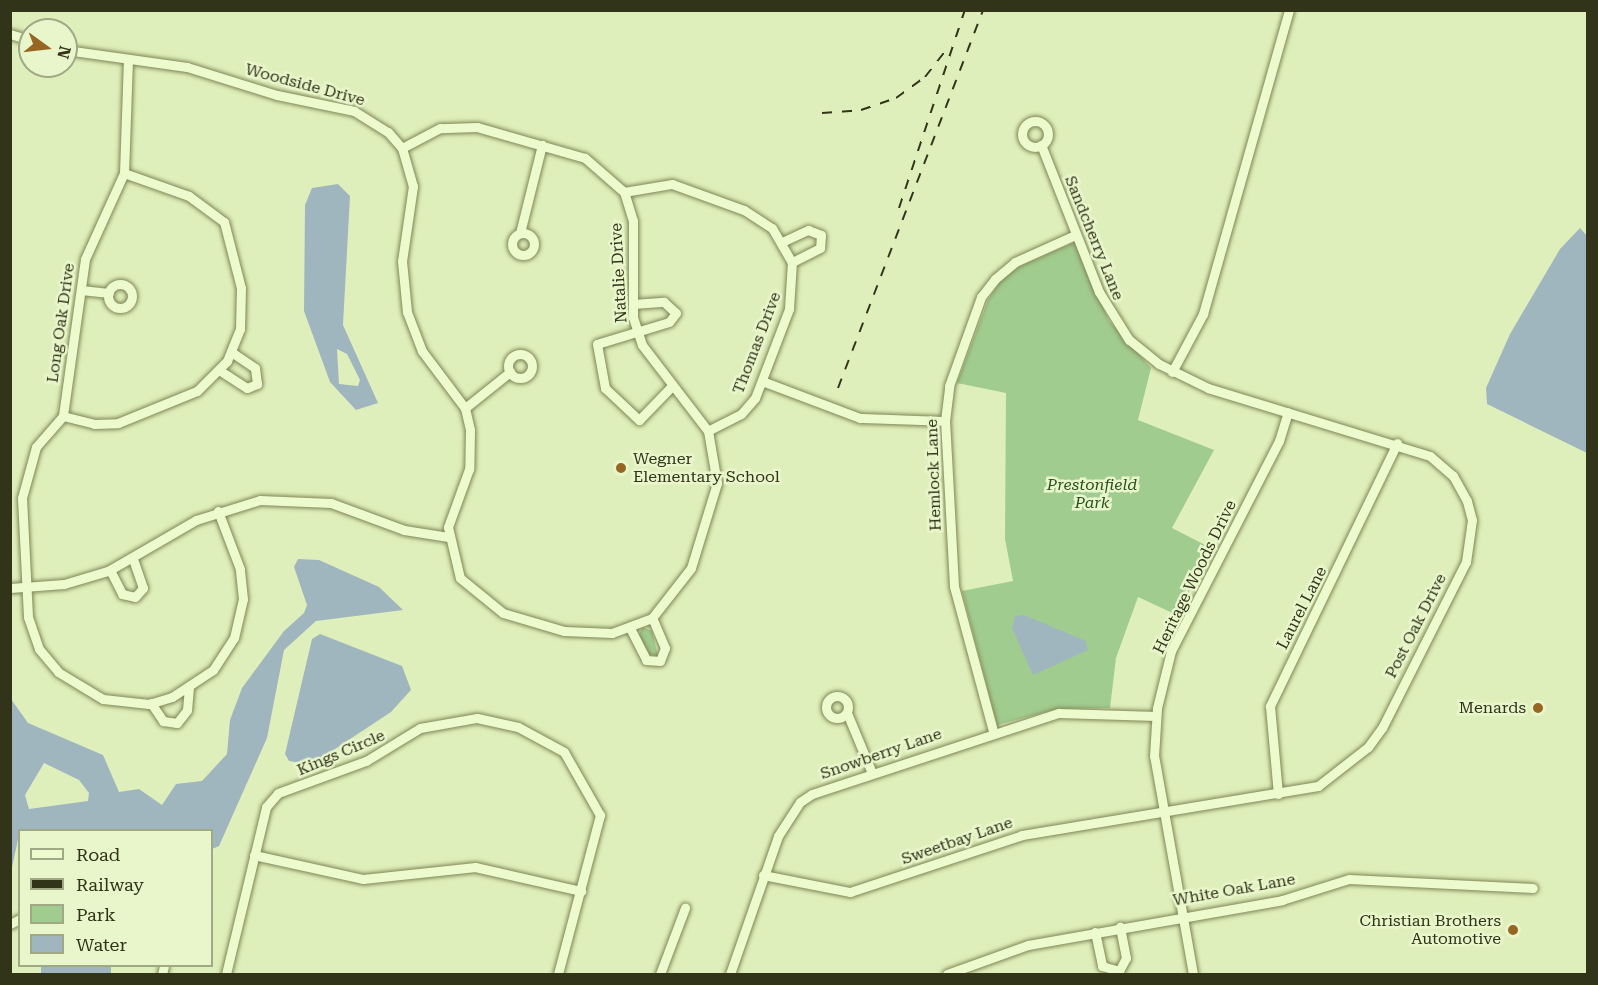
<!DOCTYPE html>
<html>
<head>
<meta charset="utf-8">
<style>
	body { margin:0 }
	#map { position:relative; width:1598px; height:985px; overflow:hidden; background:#dfefbb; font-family:"Roboto Serif",serif }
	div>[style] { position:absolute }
	.green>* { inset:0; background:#a1cc8f }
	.water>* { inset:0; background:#9fb6bf; transform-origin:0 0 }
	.roads { filter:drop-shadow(0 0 2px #808655) drop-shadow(0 0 2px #808655) }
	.street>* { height:9px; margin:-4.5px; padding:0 4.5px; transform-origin:4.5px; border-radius:4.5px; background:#edface }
	.street>.ring { margin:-4.5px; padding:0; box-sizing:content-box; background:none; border:9px solid #edface; border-radius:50% }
	.rail>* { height:2px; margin-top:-1px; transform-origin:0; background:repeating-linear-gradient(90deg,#32341a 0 10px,transparent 0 20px) }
	.dots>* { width:16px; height:16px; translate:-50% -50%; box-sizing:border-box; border:3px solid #e9f6cb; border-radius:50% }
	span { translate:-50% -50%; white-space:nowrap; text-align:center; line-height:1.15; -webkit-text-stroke:5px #e9f6cb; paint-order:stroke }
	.street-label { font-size:16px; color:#32341a }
	.poi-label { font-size:16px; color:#32341a }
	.left { translate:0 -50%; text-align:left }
	.right { translate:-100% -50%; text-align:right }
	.park-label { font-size:16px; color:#285220; font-style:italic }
	.frame { position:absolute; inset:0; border:12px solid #32341a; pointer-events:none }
	.legend { position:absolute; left:18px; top:829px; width:195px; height:138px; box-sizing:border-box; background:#e9f6cb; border:2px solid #a0a884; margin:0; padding:8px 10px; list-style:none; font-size:18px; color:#32341a }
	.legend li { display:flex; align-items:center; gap:12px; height:30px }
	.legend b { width:30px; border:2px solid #a0a884 }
	.north { position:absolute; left:18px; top:18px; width:60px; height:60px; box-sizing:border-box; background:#e9f6cb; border:2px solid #a0a884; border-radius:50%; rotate:105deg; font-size:16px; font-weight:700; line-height:24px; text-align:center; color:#32341a }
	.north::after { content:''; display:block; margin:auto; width:21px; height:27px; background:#966723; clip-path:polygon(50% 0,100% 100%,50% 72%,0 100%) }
</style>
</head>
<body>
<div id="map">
	<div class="green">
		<i style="clip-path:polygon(1075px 242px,1109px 321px,1151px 368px,1138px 420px,1214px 450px,1172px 528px,1211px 548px,1177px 615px,1138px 597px,1116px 658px,1110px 708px,1057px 709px,997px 725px,962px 591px,1013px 581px,1005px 539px,1006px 393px,957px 383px,988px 300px,1000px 281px,1016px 268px)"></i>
		<i style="clip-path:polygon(642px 627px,652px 631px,658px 656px,649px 655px,639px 635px)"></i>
	</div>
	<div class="water">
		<i style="clip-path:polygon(evenodd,338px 184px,350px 196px,343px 325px,378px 403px,356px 410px,330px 382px,304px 311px,305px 205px,312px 188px,338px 184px,337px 349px,347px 354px,360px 380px,358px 386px,339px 384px,337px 349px)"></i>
		<i style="clip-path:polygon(1580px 228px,1588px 237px,1587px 453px,1487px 404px,1486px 388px,1510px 334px,1560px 249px)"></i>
		<i style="clip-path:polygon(evenodd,298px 559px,319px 560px,379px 587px,403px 610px,316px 621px,284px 650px,267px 738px,219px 846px,212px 849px,212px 830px,20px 830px,11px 872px,11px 699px,28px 723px,103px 755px,119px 792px,139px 789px,162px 805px,176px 784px,202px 781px,227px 754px,230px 720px,242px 688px,284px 631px,304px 613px,307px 605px,294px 567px,298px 559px,44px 763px,79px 780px,89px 793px,88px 801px,29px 809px,25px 795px,44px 763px)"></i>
		<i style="clip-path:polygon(1024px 615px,1086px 641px,1088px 650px,1033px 675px,1012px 628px,1015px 616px)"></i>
		<i style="clip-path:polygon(320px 634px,402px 666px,411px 690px,391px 712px,332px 751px,308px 764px,289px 761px,285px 754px,312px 639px)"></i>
		<i style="left:41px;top:966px;width:70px;height:10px"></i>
	</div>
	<div class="roads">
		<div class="street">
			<i style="left:10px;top:34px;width:21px;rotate:17deg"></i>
			<i style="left:66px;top:50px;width:122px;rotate:8deg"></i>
			<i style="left:187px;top:67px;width:94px;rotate:17.3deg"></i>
			<i style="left:277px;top:95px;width:79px;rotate:11.7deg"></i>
			<i style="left:354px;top:111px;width:40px;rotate:32deg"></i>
			<i style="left:388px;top:132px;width:21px;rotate:49deg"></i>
			<i style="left:402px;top:148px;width:40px;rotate:74deg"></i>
			<i style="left:413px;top:186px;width:76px;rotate:98.3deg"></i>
			<i style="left:402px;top:261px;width:51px;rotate:84.4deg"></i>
			<i style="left:407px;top:312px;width:42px;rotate:69deg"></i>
			<i style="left:422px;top:351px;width:71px;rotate:53deg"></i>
			<i style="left:465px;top:408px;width:23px;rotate:77deg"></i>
			<i style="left:470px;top:430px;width:39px;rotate:91deg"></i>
			<i style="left:469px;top:469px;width:62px;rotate:109.9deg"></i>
			<i style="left:448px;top:527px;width:52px;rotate:76.8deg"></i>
			<i style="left:460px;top:578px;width:55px;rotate:39.1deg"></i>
			<i style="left:503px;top:613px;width:64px;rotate:16.4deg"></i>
			<i style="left:564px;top:631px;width:48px;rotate:2.4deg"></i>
			<i style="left:612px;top:633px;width:43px;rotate:-20.6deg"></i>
			<i style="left:652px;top:618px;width:63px;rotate:-52deg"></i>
			<i style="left:691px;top:568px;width:89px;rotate:-73deg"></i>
			<i style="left:717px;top:483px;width:53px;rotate:-99.8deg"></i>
			<i style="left:708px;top:431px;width:108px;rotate:-127.5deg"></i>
			<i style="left:642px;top:345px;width:29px;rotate:-108deg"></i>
			<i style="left:633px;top:317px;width:96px;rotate:-90deg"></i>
			<i style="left:633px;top:221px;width:30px;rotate:-107deg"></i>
			<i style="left:624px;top:192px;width:52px;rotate:-138.9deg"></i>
			<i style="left:585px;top:158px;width:112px;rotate:-164deg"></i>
			<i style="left:477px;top:127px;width:37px;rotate:178deg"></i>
			<i style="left:440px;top:128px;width:43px;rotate:152.2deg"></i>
			<i style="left:128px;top:59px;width:114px;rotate:92deg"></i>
			<i style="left:124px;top:173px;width:94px;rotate:114.4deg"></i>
			<i style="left:85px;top:259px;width:159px;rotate:98deg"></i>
			<i style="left:63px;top:416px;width:41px;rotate:131.1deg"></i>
			<i style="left:36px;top:447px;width:53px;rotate:105.4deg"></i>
			<i style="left:22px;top:498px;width:119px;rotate:87.1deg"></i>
			<i style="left:28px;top:617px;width:34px;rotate:71deg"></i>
			<i style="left:39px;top:649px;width:30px;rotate:50deg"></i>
			<i style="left:58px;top:672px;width:52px;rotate:31deg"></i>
			<i style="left:103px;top:699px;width:46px;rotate:6.2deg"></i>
			<i style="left:149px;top:704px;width:24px;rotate:-17deg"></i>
			<i style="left:172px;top:697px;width:49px;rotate:-33.4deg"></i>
			<i style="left:213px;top:670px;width:38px;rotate:-57deg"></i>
			<i style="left:234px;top:638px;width:40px;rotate:-77deg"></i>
			<i style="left:243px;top:599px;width:30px;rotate:-96deg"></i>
			<i style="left:240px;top:569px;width:62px;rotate:-110.8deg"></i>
			<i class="ring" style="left:1022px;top:121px;width:17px;height:17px"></i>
			<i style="left:624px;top:192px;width:49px;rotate:-9.5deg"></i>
			<i style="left:672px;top:184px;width:77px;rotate:19.9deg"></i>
			<i style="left:744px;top:210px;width:33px;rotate:33deg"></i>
			<i style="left:772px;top:228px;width:39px;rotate:60deg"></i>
			<i style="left:792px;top:262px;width:47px;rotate:93.7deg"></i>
			<i style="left:789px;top:309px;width:95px;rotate:110.9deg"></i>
			<i style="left:755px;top:398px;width:21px;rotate:131deg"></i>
			<i style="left:741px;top:414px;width:37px;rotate:153deg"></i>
			<i class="ring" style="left:512px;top:233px;width:13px;height:13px"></i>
			<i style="left:520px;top:233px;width:91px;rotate:-76deg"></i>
			<i style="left:782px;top:242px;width:29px;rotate:-25deg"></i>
			<i style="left:808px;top:230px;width:14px;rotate:21deg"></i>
			<i style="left:821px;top:235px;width:13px;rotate:94deg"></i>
			<i style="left:820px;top:248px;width:31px;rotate:153deg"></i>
			<i class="ring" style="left:108px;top:284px;width:15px;height:15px"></i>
			<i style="left:81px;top:290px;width:28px;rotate:6deg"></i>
			<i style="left:633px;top:304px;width:31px;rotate:-4deg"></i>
			<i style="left:664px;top:302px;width:16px;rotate:43deg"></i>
			<i style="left:676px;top:313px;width:11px;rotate:128deg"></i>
			<i style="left:669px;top:322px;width:75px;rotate:163deg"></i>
			<i style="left:597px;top:344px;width:45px;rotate:79.7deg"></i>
			<i style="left:605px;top:388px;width:47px;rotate:43.3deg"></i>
			<i style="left:639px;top:420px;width:47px;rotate:-45.9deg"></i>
			<i class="ring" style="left:508px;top:354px;width:15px;height:15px"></i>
			<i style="left:219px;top:370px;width:33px;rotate:33deg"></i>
			<i style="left:247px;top:388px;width:11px;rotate:-22deg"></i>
			<i style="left:257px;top:384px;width:16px;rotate:-97deg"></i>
			<i style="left:255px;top:368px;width:29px;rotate:-146deg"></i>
			<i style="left:1172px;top:372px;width:66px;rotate:-61.9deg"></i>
			<i style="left:1203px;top:314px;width:316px;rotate:-74.2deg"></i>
			<i style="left:762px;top:381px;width:105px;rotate:20.7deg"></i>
			<i style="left:860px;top:418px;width:85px;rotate:2deg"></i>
			<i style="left:465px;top:408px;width:58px;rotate:-38.7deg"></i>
			<i style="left:63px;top:416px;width:32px;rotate:14deg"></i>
			<i style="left:94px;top:424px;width:24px;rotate:-2deg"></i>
			<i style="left:118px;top:423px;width:85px;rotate:-22.1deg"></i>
			<i style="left:197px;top:391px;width:42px;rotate:-45deg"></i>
			<i style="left:227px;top:361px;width:35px;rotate:-68deg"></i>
			<i style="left:240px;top:329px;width:41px;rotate:-88.6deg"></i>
			<i style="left:241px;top:288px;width:68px;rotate:-104.4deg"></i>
			<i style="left:224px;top:222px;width:44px;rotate:-143.4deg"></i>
			<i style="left:189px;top:196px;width:69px;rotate:-160.5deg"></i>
			<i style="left:110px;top:570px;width:27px;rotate:63deg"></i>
			<i style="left:122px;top:594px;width:13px;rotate:13deg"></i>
			<i style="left:135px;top:597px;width:12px;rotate:-48deg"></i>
			<i style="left:143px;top:588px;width:31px;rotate:-109deg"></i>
			<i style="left:10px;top:588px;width:54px;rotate:-4.2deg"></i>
			<i style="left:64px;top:584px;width:46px;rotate:-16.5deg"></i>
			<i style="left:108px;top:571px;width:102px;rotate:-30.1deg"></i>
			<i style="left:196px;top:520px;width:67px;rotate:-17.4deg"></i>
			<i style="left:260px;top:500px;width:71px;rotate:2.4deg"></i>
			<i style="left:331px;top:503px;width:78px;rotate:20.3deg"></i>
			<i style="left:404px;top:530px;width:45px;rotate:9deg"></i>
			<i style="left:630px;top:628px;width:36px;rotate:63deg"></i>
			<i style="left:646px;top:660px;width:14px;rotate:4deg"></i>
			<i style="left:660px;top:661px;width:14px;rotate:-69deg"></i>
			<i style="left:665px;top:648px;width:33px;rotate:-113deg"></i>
			<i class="ring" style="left:826px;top:696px;width:13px;height:13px"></i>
			<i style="left:151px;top:703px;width:22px;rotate:56deg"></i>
			<i style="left:163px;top:721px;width:14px;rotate:8deg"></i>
			<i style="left:177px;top:723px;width:16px;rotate:-52deg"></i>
			<i style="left:187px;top:710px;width:23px;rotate:-85deg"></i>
			<i style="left:847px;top:713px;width:65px;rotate:67.4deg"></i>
			<i style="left:993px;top:731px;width:150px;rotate:-105.1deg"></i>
			<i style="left:954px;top:586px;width:165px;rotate:-93.1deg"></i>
			<i style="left:945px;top:421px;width:35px;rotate:-83deg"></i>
			<i style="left:949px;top:386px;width:95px;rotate:-70.2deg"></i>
			<i style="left:981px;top:297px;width:23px;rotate:-52deg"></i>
			<i style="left:995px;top:279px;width:26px;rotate:-40deg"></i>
			<i style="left:1015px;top:262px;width:66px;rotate:-24.2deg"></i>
			<i style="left:1278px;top:794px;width:88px;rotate:-95.2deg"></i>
			<i style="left:1270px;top:706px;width:292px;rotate:-64.2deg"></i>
			<i style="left:254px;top:855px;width:112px;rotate:12.4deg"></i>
			<i style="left:363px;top:879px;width:113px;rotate:-6.1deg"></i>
			<i style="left:475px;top:867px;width:109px;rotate:12.8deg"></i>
			<i style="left:763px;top:875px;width:89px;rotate:11.1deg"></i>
			<i style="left:850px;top:892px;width:181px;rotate:-18.3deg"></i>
			<i style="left:1022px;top:835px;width:300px;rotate:-9.4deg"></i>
			<i style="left:1318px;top:786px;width:63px;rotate:-38deg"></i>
			<i style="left:1368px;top:747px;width:24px;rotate:-54deg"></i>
			<i style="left:1382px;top:728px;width:186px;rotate:-63.2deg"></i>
			<i style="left:1466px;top:562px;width:42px;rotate:-81.9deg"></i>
			<i style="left:1472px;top:520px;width:20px;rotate:-105deg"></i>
			<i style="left:1467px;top:501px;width:29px;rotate:-119deg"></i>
			<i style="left:1453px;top:476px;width:30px;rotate:-139deg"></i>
			<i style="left:1430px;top:456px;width:232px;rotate:-163deg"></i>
			<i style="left:1208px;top:388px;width:55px;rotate:-153.9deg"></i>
			<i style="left:1159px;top:364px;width:38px;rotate:-141deg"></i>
			<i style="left:1129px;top:340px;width:57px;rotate:-122deg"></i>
			<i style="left:1099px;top:292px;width:158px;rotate:-111.5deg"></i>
			<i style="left:10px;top:924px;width:11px;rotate:-27deg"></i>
			<i style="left:1095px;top:932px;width:35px;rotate:78deg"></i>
			<i style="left:1102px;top:966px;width:18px;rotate:16deg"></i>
			<i style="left:1119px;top:971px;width:15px;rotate:-62deg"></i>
			<i style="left:1126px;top:958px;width:32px;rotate:-101deg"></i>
			<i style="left:162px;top:974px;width:8px;rotate:-76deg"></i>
			<i style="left:226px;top:974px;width:172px;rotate:-76.5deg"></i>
			<i style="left:266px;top:807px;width:18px;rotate:-49deg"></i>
			<i style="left:278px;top:793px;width:94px;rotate:-20deg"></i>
			<i style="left:366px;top:761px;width:63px;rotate:-31.4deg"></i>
			<i style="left:420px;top:728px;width:58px;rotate:-10deg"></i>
			<i style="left:477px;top:718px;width:42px;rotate:12.4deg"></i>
			<i style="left:518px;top:727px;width:52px;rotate:28.5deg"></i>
			<i style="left:564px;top:752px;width:73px;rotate:60.3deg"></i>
			<i style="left:600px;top:815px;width:164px;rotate:104.8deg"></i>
			<i style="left:660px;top:974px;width:71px;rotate:-69.3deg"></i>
			<i style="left:730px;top:974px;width:146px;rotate:-70.8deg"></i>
			<i style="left:778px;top:836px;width:40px;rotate:-57.1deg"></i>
			<i style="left:800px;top:802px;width:14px;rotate:-34deg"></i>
			<i style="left:812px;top:794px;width:260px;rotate:-18.2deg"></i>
			<i style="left:1059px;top:713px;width:97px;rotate:1.8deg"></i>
			<i style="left:947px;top:974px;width:86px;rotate:-19.7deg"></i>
			<i style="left:1028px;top:945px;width:258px;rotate:-10deg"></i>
			<i style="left:1282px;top:900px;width:70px;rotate:-17.4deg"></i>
			<i style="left:1349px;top:879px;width:184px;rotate:2.8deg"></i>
			<i style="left:1193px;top:974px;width:221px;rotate:-100.1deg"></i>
			<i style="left:1154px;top:756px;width:48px;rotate:-86.4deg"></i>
			<i style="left:1157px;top:708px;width:59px;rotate:-76.2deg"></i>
			<i style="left:1171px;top:651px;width:236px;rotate:-62.8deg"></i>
			<i style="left:1279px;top:441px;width:30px;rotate:-73deg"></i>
		</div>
	</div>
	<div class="rail">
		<i style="left:822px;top:113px;width:39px;rotate:-4deg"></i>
		<i style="left:861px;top:110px;width:37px;rotate:-19deg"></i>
		<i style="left:896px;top:98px;width:36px;rotate:-36deg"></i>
		<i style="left:925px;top:77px;width:33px;rotate:-52deg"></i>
		<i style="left:899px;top:208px;width:209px;rotate:-71.6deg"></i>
		<i style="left:838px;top:388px;width:405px;rotate:-69deg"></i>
	</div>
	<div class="dots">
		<i style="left:621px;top:468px;background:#966723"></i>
		<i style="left:1538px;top:708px;background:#966723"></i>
		<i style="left:1513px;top:930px;background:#966723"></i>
	</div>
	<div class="street-label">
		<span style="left:305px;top:85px;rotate:15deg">Woodside Drive</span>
		<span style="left:1094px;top:238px;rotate:68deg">Sandcherry Lane</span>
		<span style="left:619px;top:273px;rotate:-93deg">Natalie Drive</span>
		<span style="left:61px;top:323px;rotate:-82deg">Long Oak Drive</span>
		<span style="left:757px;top:343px;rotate:-69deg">Thomas Drive</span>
		<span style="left:934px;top:475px;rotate:-92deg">Hemlock Lane</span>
		<span style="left:1195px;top:577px;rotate:-64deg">Heritage Woods Drive</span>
		<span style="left:1302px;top:608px;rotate:-63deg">Laurel Lane</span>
		<span style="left:1416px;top:626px;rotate:-63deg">Post Oak Drive</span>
		<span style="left:341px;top:753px;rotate:-23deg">Kings Circle</span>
		<span style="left:881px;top:754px;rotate:-19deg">Snowberry Lane</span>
		<span style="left:957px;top:841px;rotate:-19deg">Sweetbay Lane</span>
		<span style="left:1234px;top:890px;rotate:-10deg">White Oak Lane</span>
	</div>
	<div class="poi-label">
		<span class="left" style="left:633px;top:468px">Wegner<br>Elementary School</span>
		<span class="right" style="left:1526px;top:708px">Menards</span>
		<span class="right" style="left:1501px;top:930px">Christian Brothers<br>Automotive</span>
	</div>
	<div class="park-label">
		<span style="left:1092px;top:494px">Prestonfield<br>Park</span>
	</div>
	<div class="frame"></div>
	<ul class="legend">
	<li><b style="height:8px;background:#edface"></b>Road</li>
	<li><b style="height:8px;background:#32341a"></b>Railway</li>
	<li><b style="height:16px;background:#a1cc8f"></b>Park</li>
	<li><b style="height:16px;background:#9fb6bf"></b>Water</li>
	</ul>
	<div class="north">N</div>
</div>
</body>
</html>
